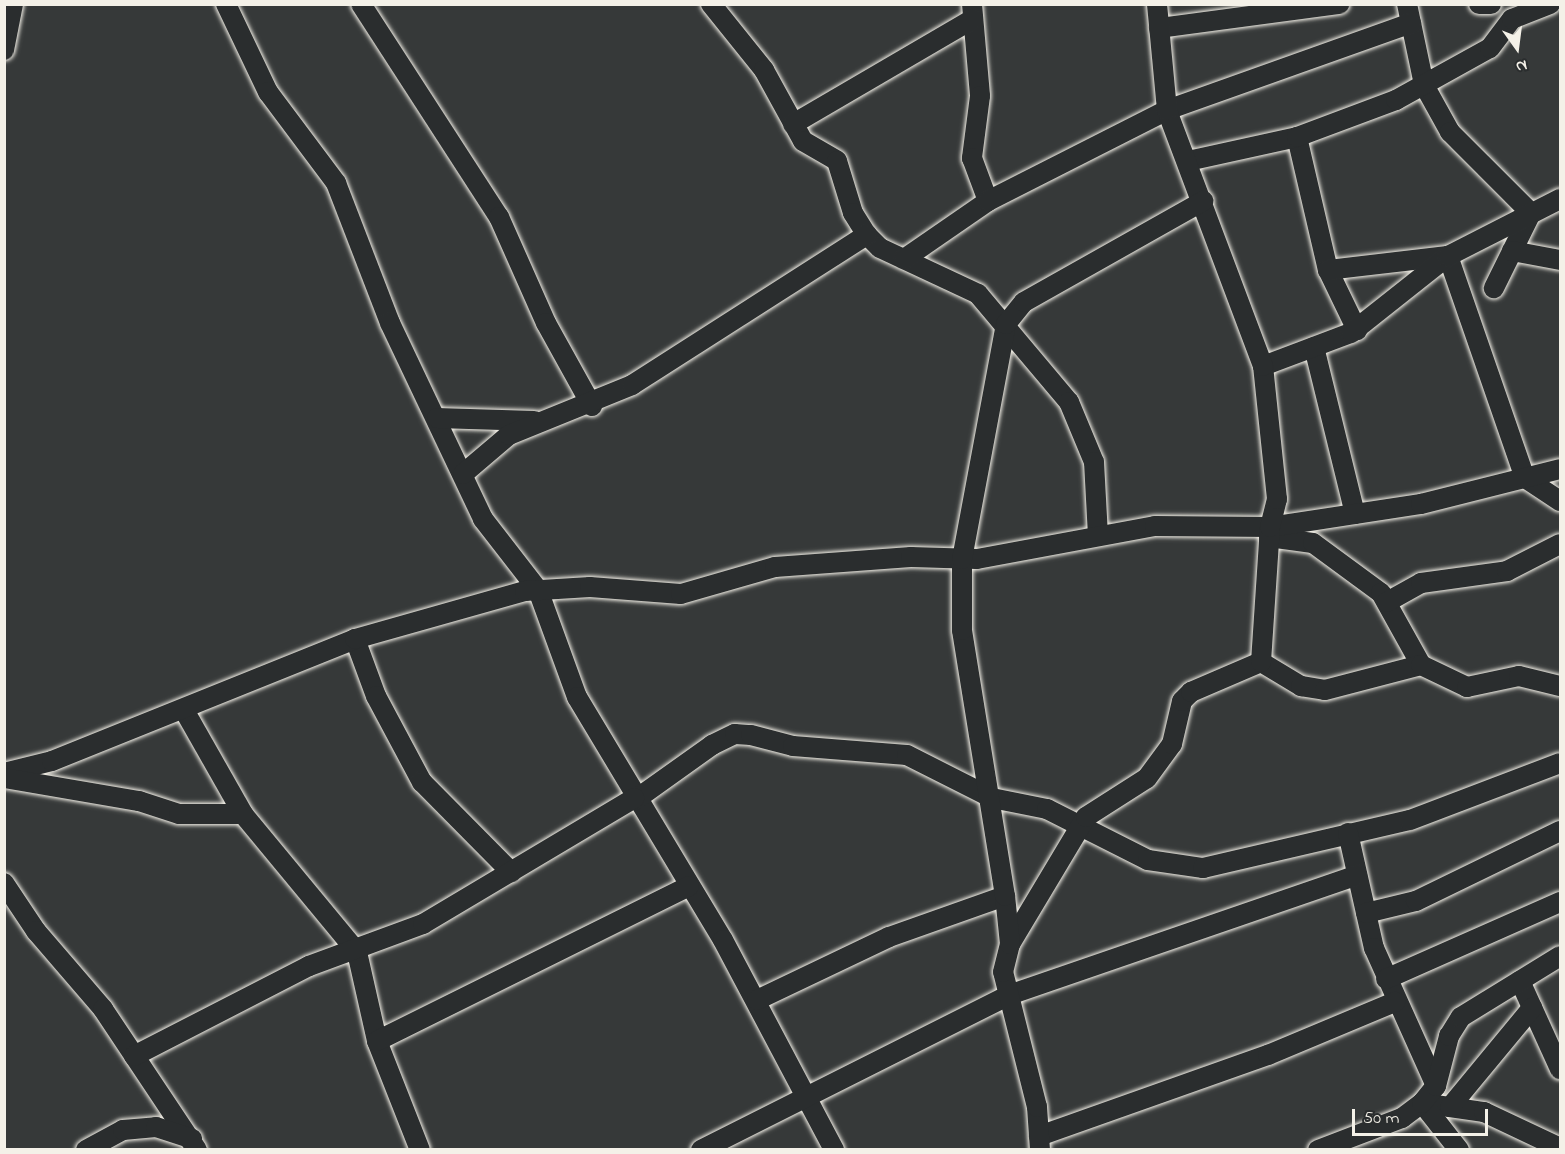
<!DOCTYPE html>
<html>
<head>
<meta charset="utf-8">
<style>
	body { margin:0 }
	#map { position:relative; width:1565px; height:1154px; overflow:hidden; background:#363939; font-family:"Indie Flower",sans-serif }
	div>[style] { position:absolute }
	.roads { filter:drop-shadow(0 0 2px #f4f1e8) drop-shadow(0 0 2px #f4f1e8) }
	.minor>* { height:20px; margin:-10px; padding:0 10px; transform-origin:10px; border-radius:10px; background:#2a2d2e }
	span { translate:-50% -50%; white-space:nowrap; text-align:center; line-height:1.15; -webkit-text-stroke:4.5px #2a2d2e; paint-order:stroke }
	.frame { position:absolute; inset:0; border:6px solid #f4f1e8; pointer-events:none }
	.north { position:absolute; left:1487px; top:18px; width:60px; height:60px; -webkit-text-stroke:4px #2a2d2e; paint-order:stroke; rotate:166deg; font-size:16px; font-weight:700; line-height:24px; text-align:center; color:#f4f1e8 }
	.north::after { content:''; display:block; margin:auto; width:21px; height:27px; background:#f4f1e8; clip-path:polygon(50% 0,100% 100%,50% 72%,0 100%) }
	.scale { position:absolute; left:1352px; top:1109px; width:136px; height:27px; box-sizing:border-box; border:3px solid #f4f1e8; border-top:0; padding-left:8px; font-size:18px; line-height:21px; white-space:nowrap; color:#f4f1e8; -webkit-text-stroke:4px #2a2d2e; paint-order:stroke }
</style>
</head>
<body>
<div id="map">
	<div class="roads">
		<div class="minor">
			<i style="left:226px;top:4px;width:98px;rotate:64.5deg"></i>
			<i style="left:268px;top:92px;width:114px;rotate:53.2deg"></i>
			<i style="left:336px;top:183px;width:150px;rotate:68.9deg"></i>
			<i style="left:390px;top:323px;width:217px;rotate:64.6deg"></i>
			<i style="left:483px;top:519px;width:90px;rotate:52.2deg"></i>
			<i style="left:538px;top:590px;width:114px;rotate:70deg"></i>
			<i style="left:577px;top:697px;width:283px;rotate:59deg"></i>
			<i style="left:723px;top:940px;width:238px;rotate:62.1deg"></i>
			<i style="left:361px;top:4px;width:254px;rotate:57.1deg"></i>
			<i style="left:499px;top:217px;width:116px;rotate:66.1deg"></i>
			<i style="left:546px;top:323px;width:95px;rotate:61deg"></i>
			<i style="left:711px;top:4px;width:85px;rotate:51.2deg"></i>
			<i style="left:764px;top:70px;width:81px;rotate:61.2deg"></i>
			<i style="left:803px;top:141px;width:39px;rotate:30deg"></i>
			<i style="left:837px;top:161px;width:54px;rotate:72.9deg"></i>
			<i style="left:853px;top:213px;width:26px;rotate:58deg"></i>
			<i style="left:867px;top:235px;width:18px;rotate:45deg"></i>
			<i style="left:880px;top:248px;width:108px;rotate:25.1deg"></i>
			<i style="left:978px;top:294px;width:141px;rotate:49.9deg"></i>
			<i style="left:1069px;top:402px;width:65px;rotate:67.4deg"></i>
			<i style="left:1094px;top:462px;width:74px;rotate:86.9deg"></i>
			<i style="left:972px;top:4px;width:92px;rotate:85deg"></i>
			<i style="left:980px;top:96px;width:63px;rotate:97.4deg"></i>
			<i style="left:972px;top:158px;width:46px;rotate:69.6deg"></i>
			<i style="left:1407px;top:4px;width:83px;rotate:78.1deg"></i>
			<i style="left:1424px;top:85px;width:54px;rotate:61deg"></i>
			<i style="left:1450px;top:132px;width:115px;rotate:45deg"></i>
			<i style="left:1531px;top:213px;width:84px;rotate:116.3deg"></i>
			<i style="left:1479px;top:4px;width:12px"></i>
			<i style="left:1159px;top:28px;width:182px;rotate:-7.6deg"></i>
			<i style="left:4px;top:50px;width:47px;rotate:-78.9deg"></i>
			<i style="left:793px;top:124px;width:208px;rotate:-30.3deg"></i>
			<i style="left:1297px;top:137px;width:137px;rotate:76.9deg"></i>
			<i style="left:1328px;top:270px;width:67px;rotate:64.2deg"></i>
			<i style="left:1188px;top:161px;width:112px;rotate:-12.4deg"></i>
			<i style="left:1297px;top:137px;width:106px;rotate:-20.5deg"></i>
			<i style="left:1396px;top:100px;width:107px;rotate:-29deg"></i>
			<i style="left:1490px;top:48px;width:36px;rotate:-53deg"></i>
			<i style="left:1512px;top:19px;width:41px;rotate:-21.5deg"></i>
			<i style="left:1512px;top:251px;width:49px;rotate:10.6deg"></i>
			<i style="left:904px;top:259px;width:102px;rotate:-34.6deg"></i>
			<i style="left:988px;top:201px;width:201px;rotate:-26.9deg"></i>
			<i style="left:1167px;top:110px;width:259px;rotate:-19.6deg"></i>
			<i style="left:1328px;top:270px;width:121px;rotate:-6.7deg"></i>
			<i style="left:1448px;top:256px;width:235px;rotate:70.9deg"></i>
			<i style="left:1525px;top:478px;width:42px;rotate:33.3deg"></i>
			<i style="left:1314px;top:347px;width:172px;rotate:76.2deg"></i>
			<i style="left:1263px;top:366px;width:94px;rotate:-20.6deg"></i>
			<i style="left:1351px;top:333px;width:124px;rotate:-38.4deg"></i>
			<i style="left:1448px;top:256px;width:126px;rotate:-27deg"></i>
			<i style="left:437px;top:418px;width:97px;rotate:1.8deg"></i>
			<i style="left:463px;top:474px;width:60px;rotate:-40.3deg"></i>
			<i style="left:509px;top:435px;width:133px;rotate:-22.1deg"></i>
			<i style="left:632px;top:385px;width:279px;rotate:-32.6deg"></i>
			<i style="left:1269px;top:537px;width:44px;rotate:7.8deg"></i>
			<i style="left:1313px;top:543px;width:84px;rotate:36.3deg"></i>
			<i style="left:1381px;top:593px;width:82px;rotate:60.9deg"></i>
			<i style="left:1387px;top:602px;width:39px;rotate:-29deg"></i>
			<i style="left:1421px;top:583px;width:87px;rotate:-7.9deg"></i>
			<i style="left:1507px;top:571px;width:59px;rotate:-27deg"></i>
			<i style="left:355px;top:639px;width:61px;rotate:69.8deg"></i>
			<i style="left:376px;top:696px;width:98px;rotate:61.9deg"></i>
			<i style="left:422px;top:782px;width:127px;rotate:45.3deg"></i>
			<i style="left:1261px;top:662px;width:47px;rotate:31deg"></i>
			<i style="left:1301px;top:686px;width:24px;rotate:9deg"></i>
			<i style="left:1325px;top:690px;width:99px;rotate:-14.6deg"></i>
			<i style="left:1421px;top:665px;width:51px;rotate:25.6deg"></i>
			<i style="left:1467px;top:687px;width:53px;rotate:-11.9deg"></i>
			<i style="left:1519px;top:676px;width:42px;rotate:13.7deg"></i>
			<i style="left:184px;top:710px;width:120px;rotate:60.4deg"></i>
			<i style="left:243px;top:814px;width:179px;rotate:50.4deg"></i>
			<i style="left:357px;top:952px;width:91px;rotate:77.3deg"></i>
			<i style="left:377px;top:1041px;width:117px;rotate:68.5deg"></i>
			<i style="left:4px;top:773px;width:49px;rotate:-14deg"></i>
			<i style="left:52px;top:761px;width:327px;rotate:-21.9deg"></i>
			<i style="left:355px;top:639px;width:177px;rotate:-15.8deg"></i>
			<i style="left:525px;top:591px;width:65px;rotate:-3.5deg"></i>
			<i style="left:590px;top:587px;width:91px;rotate:4.4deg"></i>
			<i style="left:681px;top:594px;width:98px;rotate:-16deg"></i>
			<i style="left:775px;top:567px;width:136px;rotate:-4.2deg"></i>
			<i style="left:911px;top:557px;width:66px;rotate:1.7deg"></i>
			<i style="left:977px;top:559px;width:181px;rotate:-10.5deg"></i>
			<i style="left:1155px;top:526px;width:115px;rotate:0.5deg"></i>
			<i style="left:1270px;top:527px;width:153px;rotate:-8.7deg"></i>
			<i style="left:1421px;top:504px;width:143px;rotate:-14.1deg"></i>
			<i style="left:4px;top:778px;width:137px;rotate:9.7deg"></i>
			<i style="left:139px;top:801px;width:42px;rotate:18deg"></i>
			<i style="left:179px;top:814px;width:64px"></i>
			<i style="left:635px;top:800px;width:95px;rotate:-35.5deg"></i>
			<i style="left:712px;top:745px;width:25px;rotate:-26deg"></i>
			<i style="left:735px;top:734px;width:16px;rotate:4deg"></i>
			<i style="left:751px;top:735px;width:43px;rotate:14.7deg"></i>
			<i style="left:793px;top:746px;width:114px;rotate:4.5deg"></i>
			<i style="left:907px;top:755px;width:95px;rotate:26.8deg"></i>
			<i style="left:992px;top:798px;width:56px;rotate:11.3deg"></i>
			<i style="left:1047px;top:809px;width:113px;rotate:26.8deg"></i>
			<i style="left:1148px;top:860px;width:56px;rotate:8.3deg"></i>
			<i style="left:1203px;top:868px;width:212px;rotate:-13.1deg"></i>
			<i style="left:1410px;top:820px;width:160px;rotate:-20.8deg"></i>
			<i style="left:1348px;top:833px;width:118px;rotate:77.3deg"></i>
			<i style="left:1374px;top:948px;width:151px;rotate:65.8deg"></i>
			<i style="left:4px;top:883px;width:58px;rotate:56.3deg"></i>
			<i style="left:36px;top:931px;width:103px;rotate:49.3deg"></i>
			<i style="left:103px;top:1009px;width:169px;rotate:56.3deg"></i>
			<i style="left:1366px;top:913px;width:51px;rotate:-13.5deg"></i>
			<i style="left:1416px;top:901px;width:160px;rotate:-25.9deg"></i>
			<i style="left:1010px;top:944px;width:148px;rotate:-59.1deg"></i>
			<i style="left:1086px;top:817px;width:72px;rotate:-32.6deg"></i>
			<i style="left:1147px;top:778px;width:42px;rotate:-53.7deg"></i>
			<i style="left:1172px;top:744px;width:44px;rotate:-76.9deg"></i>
			<i style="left:1182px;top:701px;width:13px;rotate:-45deg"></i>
			<i style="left:1191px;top:692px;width:76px;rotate:-23.2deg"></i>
			<i style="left:1261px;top:662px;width:135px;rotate:-86.2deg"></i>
			<i style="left:1270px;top:527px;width:29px;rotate:-76deg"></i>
			<i style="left:1277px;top:499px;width:134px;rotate:-96deg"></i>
			<i style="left:1263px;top:366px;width:273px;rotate:-110.6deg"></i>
			<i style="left:1167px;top:110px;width:106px;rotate:-95.4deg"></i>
			<i style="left:1386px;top:979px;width:190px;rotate:-23.9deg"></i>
			<i style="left:1520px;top:981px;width:97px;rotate:65.6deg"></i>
			<i style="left:757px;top:1000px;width:146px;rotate:-25.5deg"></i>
			<i style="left:889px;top:937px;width:123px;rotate:-19.5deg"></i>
			<i style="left:377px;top:1041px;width:348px;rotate:-26.4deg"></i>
			<i style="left:134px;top:1056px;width:197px;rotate:-27.2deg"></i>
			<i style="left:309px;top:966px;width:121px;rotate:-20.2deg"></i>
			<i style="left:423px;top:924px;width:246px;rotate:-30.8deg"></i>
			<i style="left:1422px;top:1103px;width:63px;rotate:8.3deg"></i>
			<i style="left:1484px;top:1112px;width:84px;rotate:25.3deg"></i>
			<i style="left:1422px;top:1103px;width:60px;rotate:51.8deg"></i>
			<i style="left:1450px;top:1107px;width:129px;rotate:-50.4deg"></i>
			<i style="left:1039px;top:1136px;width:243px;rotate:-19.5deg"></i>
			<i style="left:1268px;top:1055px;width:138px;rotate:-22.7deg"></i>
			<i style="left:86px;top:1150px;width:42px;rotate:-28.4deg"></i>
			<i style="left:123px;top:1130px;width:33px;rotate:-5deg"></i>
			<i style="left:156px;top:1127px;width:38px;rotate:18deg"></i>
			<i style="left:701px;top:1150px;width:345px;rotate:-26.7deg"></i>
			<i style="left:1009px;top:995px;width:368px;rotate:-19deg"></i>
			<i style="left:1040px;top:1150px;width:43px;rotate:-94deg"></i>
			<i style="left:1037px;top:1107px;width:139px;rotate:-104.1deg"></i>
			<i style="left:1003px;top:972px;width:29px;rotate:-76deg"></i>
			<i style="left:1010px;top:944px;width:48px;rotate:-95.9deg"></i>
			<i style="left:1005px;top:896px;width:269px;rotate:-99.2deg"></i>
			<i style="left:962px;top:630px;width:71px;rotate:-90deg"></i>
			<i style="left:962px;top:559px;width:239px;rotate:-79.4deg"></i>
			<i style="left:1006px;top:324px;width:28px;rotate:-51deg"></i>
			<i style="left:1024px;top:302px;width:206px;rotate:-29.4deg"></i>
			<i style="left:1318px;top:1150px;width:90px;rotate:-20.9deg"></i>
			<i style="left:1402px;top:1118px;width:25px;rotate:-37deg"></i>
			<i style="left:1422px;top:1103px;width:22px;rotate:-51deg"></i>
			<i style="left:1436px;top:1086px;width:52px;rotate:-75.4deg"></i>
			<i style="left:1449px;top:1036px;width:22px;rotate:-58deg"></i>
			<i style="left:1461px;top:1017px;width:116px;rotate:-31.6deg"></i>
		</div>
	</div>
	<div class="frame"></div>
	<div class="north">N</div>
	<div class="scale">50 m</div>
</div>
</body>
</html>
